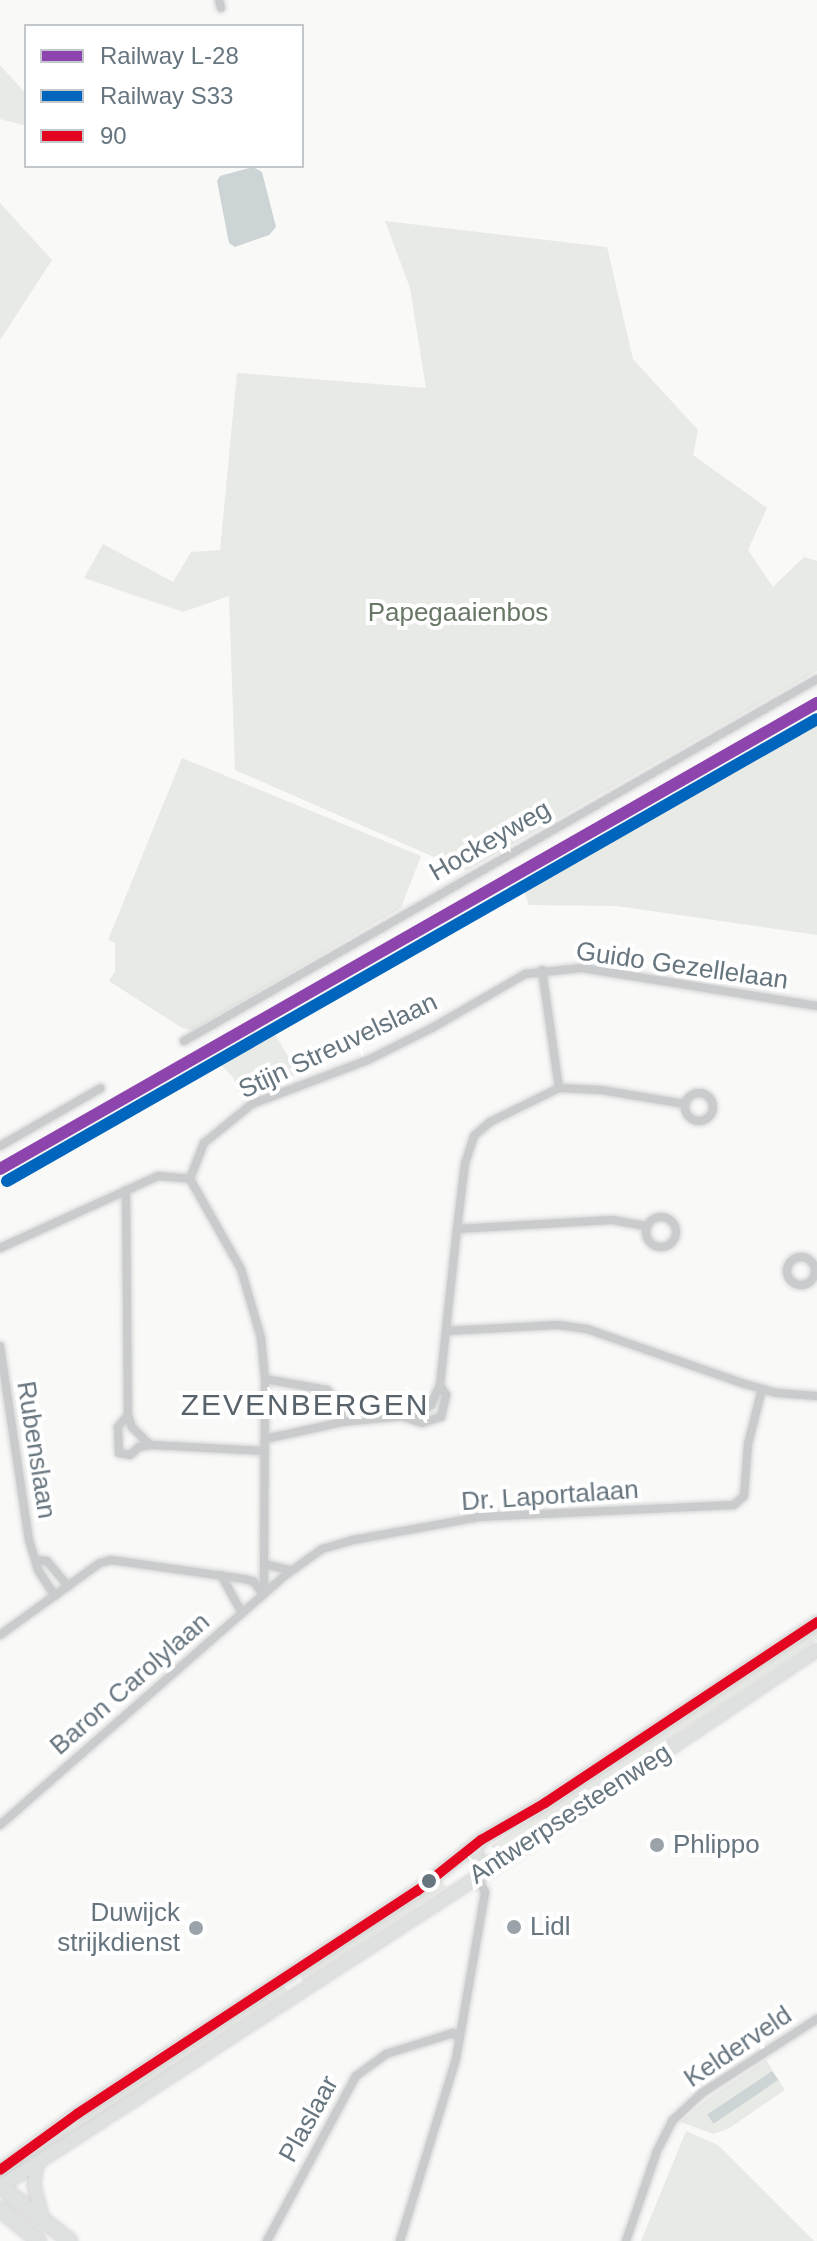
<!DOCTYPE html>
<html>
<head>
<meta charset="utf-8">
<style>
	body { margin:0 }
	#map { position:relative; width:817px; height:2241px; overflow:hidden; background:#f9f9f8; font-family:Arial,sans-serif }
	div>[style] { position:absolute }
	.green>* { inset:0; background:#e8eae6 }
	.water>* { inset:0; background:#cdd4d6; transform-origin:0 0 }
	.roads { filter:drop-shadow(0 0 2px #d4d5d5) drop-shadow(0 0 2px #d4d5d5) }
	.street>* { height:8px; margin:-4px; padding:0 4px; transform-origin:4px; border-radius:4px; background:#cacbcc }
	.street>.ring { margin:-4px; padding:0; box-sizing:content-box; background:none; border:8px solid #cacbcc; border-radius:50% }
	.primary>* { height:12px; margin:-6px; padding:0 6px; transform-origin:6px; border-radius:6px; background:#dfe0e0 }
	.highway>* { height:14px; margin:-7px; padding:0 7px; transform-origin:7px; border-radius:7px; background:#dfe0e0 }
	.bus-1>* { height:10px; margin:-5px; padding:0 5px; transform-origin:5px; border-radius:5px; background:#e40521 }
	.rail-1>* { height:12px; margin:-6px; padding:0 6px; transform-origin:6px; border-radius:6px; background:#8e44ad }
	.rail-2>* { height:12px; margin:-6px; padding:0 6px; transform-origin:6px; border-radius:6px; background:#0065bd }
	.dots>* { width:22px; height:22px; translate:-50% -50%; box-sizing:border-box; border:4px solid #fff; border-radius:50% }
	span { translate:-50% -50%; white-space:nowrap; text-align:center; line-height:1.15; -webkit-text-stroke:8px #fff; paint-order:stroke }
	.park-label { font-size:26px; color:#697866 }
	.street-label { font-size:26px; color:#67757f }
	.poi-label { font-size:26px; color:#67757f }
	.left { translate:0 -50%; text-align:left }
	.right { translate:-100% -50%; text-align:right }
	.quarter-label { font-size:30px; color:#59636b; letter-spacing:2px }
	.legend { position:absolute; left:24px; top:24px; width:280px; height:144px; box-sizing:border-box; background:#fff; border:2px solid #c2c8cc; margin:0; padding:10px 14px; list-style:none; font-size:24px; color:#67757f }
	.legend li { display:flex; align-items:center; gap:16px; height:40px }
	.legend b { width:40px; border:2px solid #c2c8cc }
</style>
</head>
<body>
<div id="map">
	<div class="green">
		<i style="clip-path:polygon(0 65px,26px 94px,26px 126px,0 119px)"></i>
		<i style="clip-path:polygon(0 203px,52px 260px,0 340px)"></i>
		<i style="clip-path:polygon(385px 221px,607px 247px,633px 359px,698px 430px,693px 455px,767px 508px,748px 550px,773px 587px,804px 557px,817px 561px,817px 671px,466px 871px,235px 770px,229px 596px,183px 612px,84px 578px,103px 544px,173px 582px,191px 552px,220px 550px,237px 373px,426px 388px,410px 288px)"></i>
		<i style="clip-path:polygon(817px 717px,817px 935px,617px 906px,529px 905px,522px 885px)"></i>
		<i style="clip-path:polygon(182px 758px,421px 856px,401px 908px,193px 1030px,182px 1028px,109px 981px,115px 971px,115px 943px,108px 940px)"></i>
		<i style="clip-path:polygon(269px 1024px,298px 1073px,241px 1099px,233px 1077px,213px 1057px)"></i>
		<i style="clip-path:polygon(817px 1630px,817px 1640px,498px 1855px,491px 1846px)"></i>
		<i style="clip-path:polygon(440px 1878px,446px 1887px,303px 1982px,299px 1974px,426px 1892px)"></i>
		<i style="clip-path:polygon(283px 1985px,288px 1991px,17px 2170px,14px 2166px,75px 2126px,84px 2115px)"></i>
		<i style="clip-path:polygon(766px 2060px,785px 2090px,728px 2129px,713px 2134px,681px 2122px,707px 2099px)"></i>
		<i style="clip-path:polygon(686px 2131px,718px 2145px,814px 2241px,641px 2241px)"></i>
	</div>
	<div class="water">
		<i style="clip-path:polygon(253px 167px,262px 172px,276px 227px,269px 235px,235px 247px,229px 243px,217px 181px,220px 176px)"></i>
		<i style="left:772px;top:2071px;width:11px;height:78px;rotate:56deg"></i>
	</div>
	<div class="roads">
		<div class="street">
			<i style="left:219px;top:0;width:8px;rotate:76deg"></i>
			<i style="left:542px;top:970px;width:119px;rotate:81.8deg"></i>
			<i style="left:559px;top:1088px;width:42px;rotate:2.7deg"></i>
			<i style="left:601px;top:1090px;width:85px;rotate:9.5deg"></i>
			<i style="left:184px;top:1041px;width:729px;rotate:-29.76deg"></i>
			<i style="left:559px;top:1088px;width:77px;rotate:153.8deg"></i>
			<i style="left:490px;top:1122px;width:21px;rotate:139deg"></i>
			<i style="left:474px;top:1136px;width:28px;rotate:108deg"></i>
			<i style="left:465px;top:1163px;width:66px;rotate:96.9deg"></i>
			<i style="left:457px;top:1229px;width:155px;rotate:-3.3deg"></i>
			<i style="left:612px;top:1220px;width:36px;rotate:10deg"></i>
			<i class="ring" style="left:685px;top:1093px;width:20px;height:20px"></i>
			<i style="left:0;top:1146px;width:116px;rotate:-29.9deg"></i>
			<i style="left:190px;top:1179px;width:39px;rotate:-69deg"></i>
			<i style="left:204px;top:1143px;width:62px;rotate:-39.1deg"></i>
			<i style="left:252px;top:1104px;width:124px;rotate:-20.8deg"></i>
			<i style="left:368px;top:1060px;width:72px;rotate:-26.6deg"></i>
			<i style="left:432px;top:1028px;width:108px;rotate:-30.1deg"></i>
			<i style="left:525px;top:974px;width:57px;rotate:-6deg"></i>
			<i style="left:582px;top:968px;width:238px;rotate:9.2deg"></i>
			<i style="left:190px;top:1179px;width:103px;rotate:60.5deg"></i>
			<i style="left:241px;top:1269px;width:72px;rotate:73.8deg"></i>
			<i style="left:261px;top:1338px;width:41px;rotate:84.4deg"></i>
			<i style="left:265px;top:1379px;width:215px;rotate:90.3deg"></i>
			<i style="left:126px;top:1190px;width:225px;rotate:89.5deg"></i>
			<i style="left:128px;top:1415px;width:13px;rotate:72deg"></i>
			<i style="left:132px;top:1427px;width:25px;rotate:45deg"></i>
			<i style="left:150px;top:1445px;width:115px;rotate:3deg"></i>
			<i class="ring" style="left:646px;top:1217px;width:22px;height:22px"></i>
			<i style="left:0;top:1248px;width:174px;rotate:-24.5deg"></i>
			<i style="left:158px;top:1176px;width:32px;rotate:5deg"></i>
			<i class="ring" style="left:787px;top:1257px;width:20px;height:20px"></i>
			<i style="left:446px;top:1331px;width:112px;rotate:-3.1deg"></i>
			<i style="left:558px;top:1325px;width:29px;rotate:8deg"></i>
			<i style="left:587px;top:1329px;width:167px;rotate:19.2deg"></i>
			<i style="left:745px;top:1384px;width:33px;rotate:16deg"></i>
			<i style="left:777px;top:1393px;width:40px;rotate:4.3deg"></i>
			<i style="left:0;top:1346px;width:196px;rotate:81.5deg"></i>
			<i style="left:29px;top:1540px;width:31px;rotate:73deg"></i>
			<i style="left:38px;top:1570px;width:31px;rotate:57deg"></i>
			<i style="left:265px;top:1379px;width:63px;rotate:10.1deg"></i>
			<i style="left:327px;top:1390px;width:19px;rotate:47deg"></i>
			<i style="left:340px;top:1404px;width:18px;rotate:84deg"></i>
			<i style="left:128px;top:1415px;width:16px;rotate:130deg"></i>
			<i style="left:118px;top:1427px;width:26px;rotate:88deg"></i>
			<i style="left:119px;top:1453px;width:11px;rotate:10deg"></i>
			<i style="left:130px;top:1455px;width:12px;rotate:-42deg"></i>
			<i style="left:139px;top:1447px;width:11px;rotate:-10deg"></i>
			<i style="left:404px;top:1417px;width:19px;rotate:18deg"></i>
			<i style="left:422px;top:1423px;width:20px;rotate:-18deg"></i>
			<i style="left:441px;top:1417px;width:23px;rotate:-77deg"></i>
			<i style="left:446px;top:1395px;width:12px;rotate:-121deg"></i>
			<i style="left:265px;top:1439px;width:79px;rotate:-12.4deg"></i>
			<i style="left:342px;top:1422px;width:73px;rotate:-5.5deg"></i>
			<i style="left:415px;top:1415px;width:19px;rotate:-32deg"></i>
			<i style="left:431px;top:1405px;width:22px;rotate:-66deg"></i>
			<i style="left:440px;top:1385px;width:157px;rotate:-83.8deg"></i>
			<i style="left:37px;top:1560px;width:10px;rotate:6deg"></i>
			<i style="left:47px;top:1561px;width:33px;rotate:50deg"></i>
			<i style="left:264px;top:1564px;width:28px;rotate:13deg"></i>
			<i style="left:221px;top:1575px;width:43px;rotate:61.1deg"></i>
			<i style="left:0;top:1635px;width:123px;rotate:-35.8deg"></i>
			<i style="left:100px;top:1563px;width:11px;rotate:-15deg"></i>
			<i style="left:111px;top:1560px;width:134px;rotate:8.1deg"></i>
			<i style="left:244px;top:1579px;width:9px;rotate:13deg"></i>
			<i style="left:253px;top:1581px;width:16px;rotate:52deg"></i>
			<i style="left:0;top:1825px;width:381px;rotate:-41.2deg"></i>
			<i style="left:287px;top:1574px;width:43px;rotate:-35.5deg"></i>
			<i style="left:322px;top:1549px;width:32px;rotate:-16deg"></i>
			<i style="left:353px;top:1540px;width:128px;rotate:-10.3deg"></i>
			<i style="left:479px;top:1517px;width:255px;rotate:-2.7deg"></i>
			<i style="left:734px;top:1505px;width:13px;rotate:-42deg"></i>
			<i style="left:744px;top:1496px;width:52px;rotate:-85.6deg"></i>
			<i style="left:748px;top:1444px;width:57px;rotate:-75.7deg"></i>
			<i style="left:267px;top:2241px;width:187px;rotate:-61.7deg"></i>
			<i style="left:356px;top:2076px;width:37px;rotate:-36deg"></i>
			<i style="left:386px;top:2054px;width:70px;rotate:-17.4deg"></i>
			<i style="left:453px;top:2033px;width:8px;rotate:40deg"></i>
			<i style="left:400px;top:2241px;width:190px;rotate:-72.9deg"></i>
			<i style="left:456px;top:2059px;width:169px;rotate:-80.1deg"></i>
			<i style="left:485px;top:1892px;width:18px;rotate:-117deg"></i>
			<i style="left:626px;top:2241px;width:95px;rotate:-71deg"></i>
			<i style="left:657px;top:2151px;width:34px;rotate:-63deg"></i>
			<i style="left:672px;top:2121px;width:41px;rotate:-43deg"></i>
			<i style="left:702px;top:2093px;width:137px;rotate:-32.8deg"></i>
		</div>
		<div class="primary">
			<i style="left:481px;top:1840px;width:13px;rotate:117deg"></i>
			<i style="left:475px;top:1852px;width:9px;rotate:77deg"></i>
			<i style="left:477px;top:1861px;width:17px;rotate:10deg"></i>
			<i style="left:37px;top:2163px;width:22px;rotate:98deg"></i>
			<i style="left:34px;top:2185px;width:33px;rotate:76deg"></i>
			<i style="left:0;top:2170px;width:95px;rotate:-36deg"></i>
			<i style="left:77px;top:2114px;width:407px;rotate:-33.3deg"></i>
			<i style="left:417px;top:1891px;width:82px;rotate:-38.6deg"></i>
			<i style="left:481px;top:1840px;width:74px;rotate:-30deg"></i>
			<i style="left:545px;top:1803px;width:327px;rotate:-33.6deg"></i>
			<i style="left:0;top:2187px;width:604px;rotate:-32.98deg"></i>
			<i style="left:507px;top:1858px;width:373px;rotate:-33.9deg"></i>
		</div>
		<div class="highway">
			<i style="left:0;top:2186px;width:89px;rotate:38.2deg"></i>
			<i style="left:0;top:2209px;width:50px;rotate:39.4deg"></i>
		</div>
	</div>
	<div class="bus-1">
		<i style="left:0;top:2170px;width:95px;rotate:-36deg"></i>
		<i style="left:77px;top:2114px;width:407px;rotate:-33.3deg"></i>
		<i style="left:417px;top:1891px;width:82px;rotate:-38.6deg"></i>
		<i style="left:481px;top:1840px;width:74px;rotate:-30deg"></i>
		<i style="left:545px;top:1803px;width:327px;rotate:-33.6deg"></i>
	</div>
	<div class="rail-1">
		<i style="left:0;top:1169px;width:941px;rotate:-29.7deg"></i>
	</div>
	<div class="rail-2">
		<i style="left:7px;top:1181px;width:932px;rotate:-29.7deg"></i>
	</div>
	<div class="dots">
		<i style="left:657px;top:1845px;background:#9aa3a9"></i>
		<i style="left:429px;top:1881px;background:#67757f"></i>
		<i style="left:514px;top:1927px;background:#9aa3a9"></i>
		<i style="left:196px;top:1928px;background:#9aa3a9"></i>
	</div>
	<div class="park-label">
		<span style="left:458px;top:613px">Papegaaienbos</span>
	</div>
	<div class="street-label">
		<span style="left:490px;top:841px;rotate:-30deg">Hockeyweg</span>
		<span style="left:682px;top:966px;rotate:8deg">Guido Gezellelaan</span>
		<span style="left:338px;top:1046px;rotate:-25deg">Stijn Streuvelslaan</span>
		<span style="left:36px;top:1450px;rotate:81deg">Rubenslaan</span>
		<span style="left:550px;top:1496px;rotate:-4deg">Dr. Laportalaan</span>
		<span style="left:130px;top:1684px;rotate:-41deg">Baron Carolylaan</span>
		<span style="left:570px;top:1814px;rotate:-33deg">Antwerpsesteenweg</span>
		<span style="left:738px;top:2047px;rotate:-34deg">Kelderveld</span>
		<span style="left:309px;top:2119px;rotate:-61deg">Plaslaar</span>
	</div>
	<div class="poi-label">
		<span class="left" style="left:673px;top:1845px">Phlippo</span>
		<span class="right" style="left:180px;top:1928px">Duwijck<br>strijkdienst</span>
		<span class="left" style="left:530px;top:1927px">Lidl</span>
	</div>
	<div class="quarter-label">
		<span style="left:305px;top:1405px">ZEVENBERGEN</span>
	</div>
	<ul class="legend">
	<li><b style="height:10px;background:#8e44ad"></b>Railway L-28</li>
	<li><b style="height:10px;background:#0065bd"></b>Railway S33</li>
	<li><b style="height:10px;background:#e40521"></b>90</li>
	</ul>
</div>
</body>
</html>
